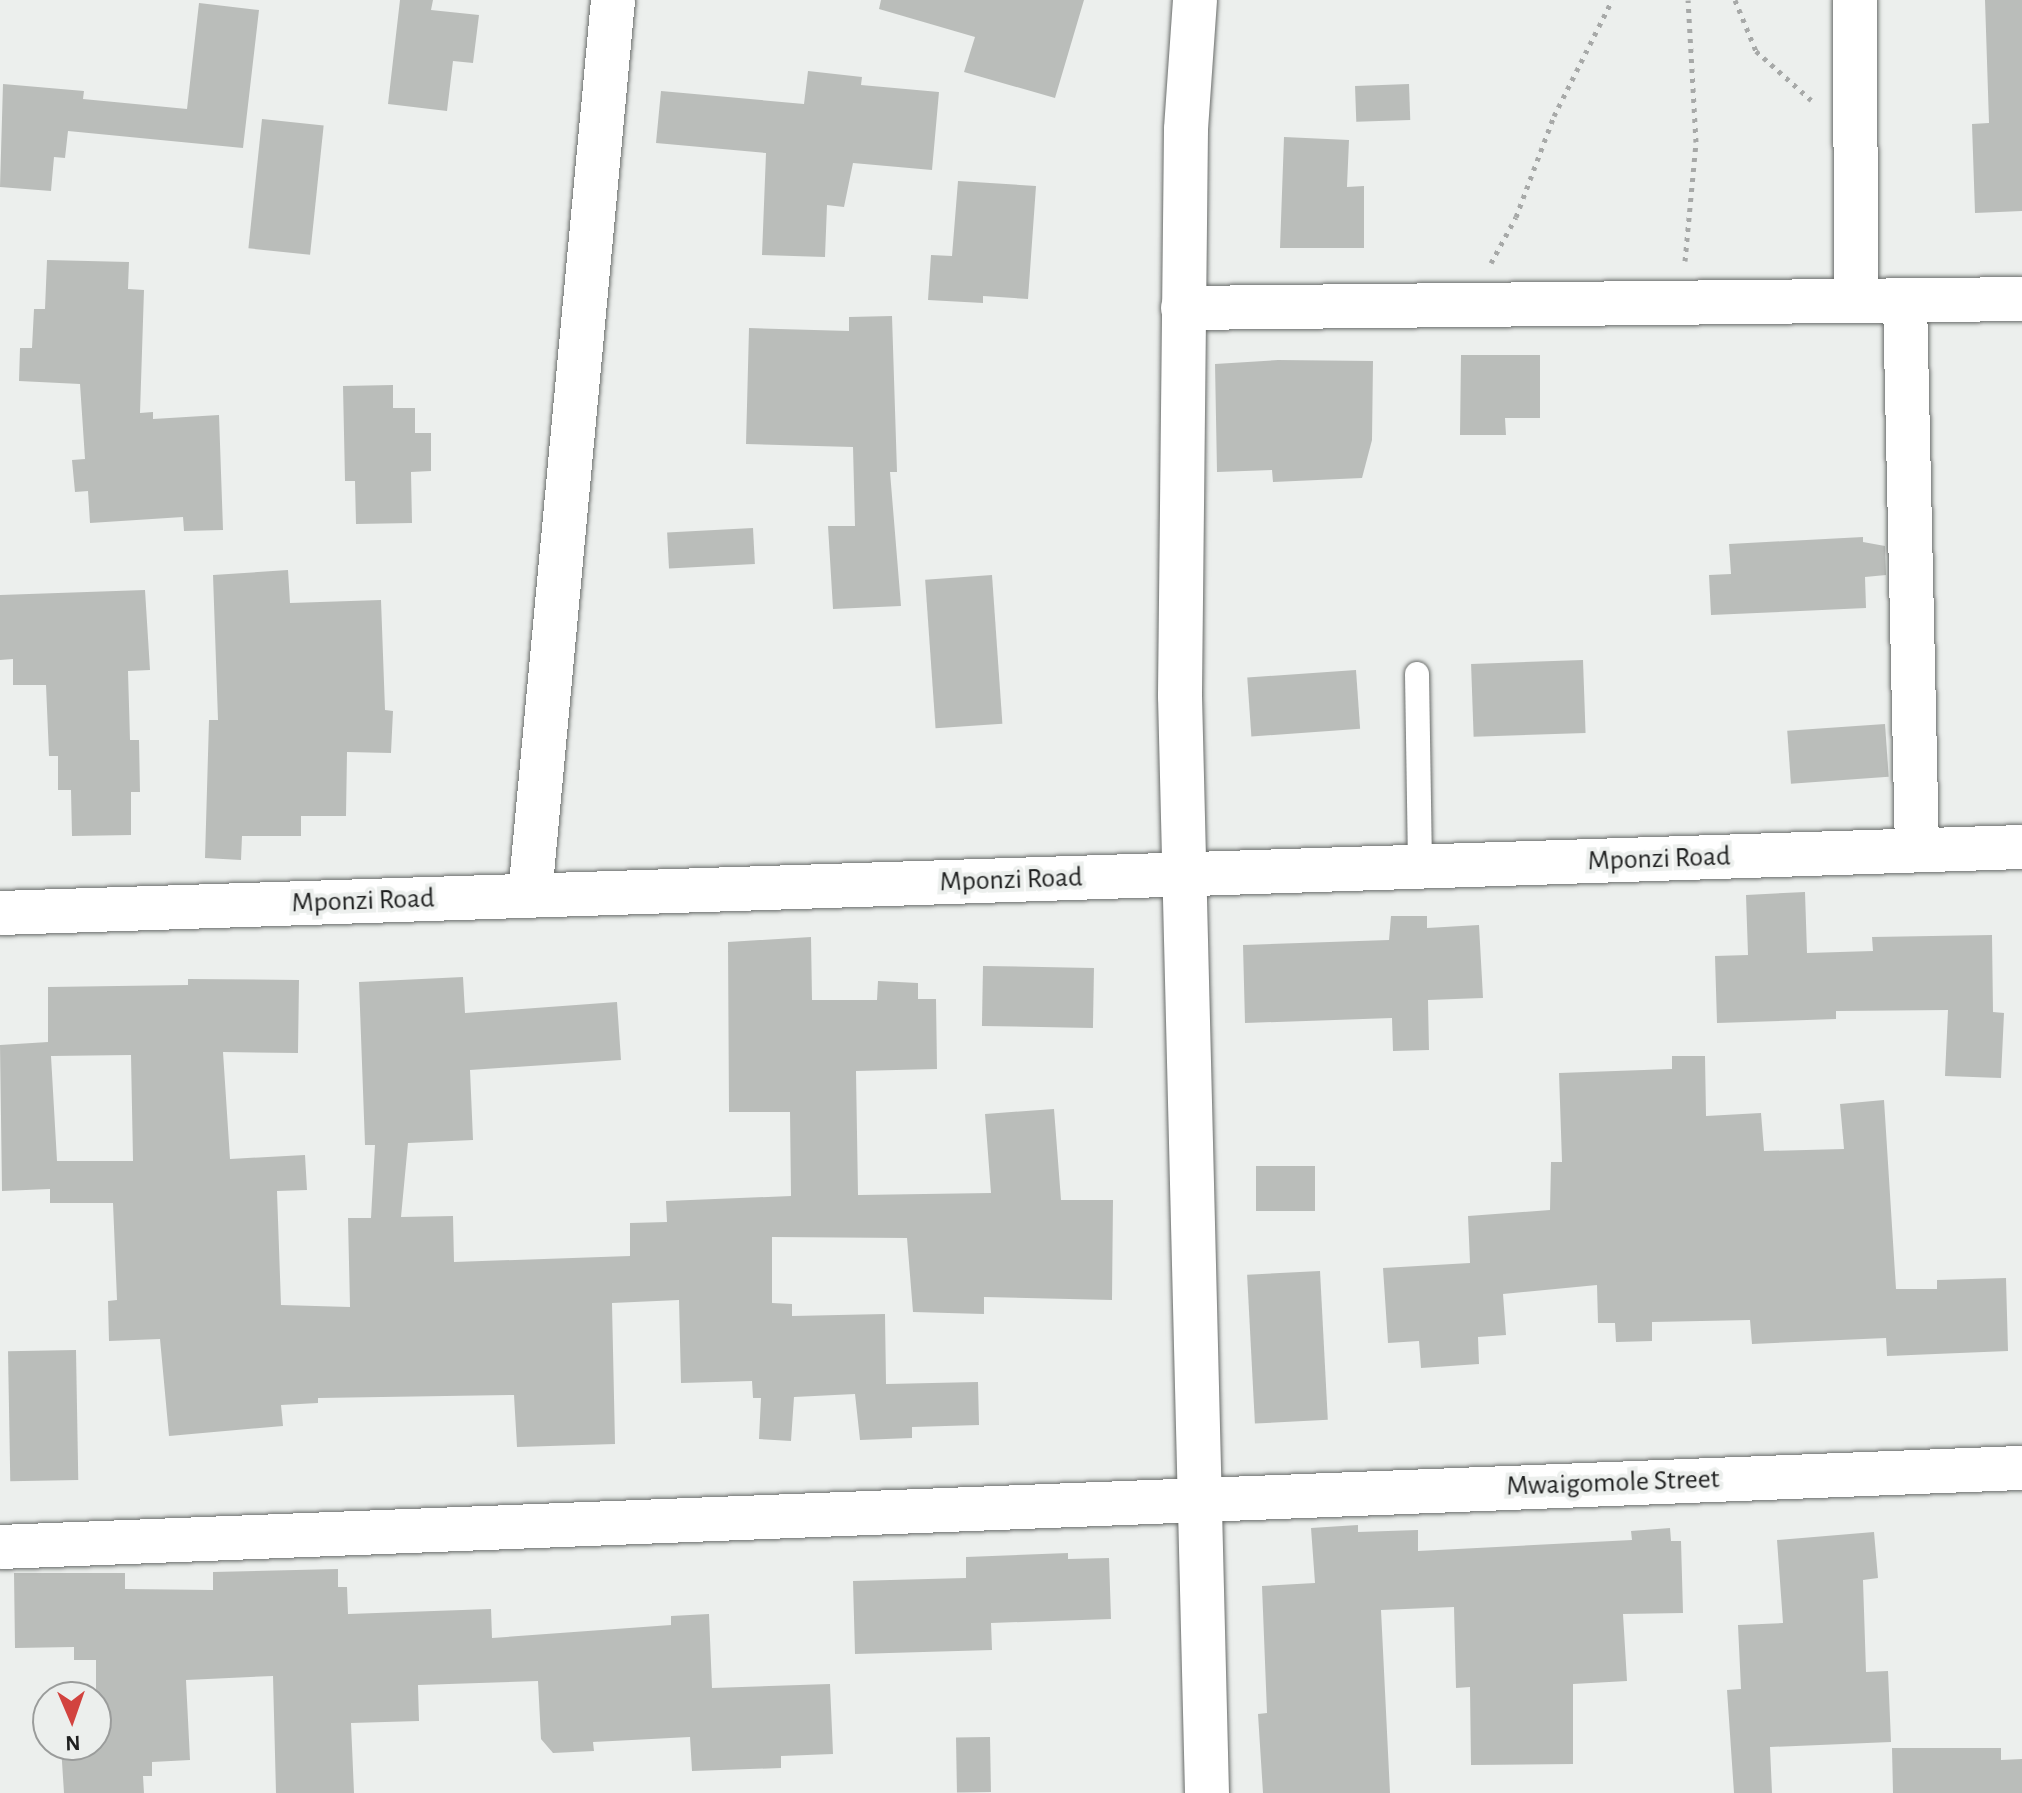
<!DOCTYPE html>
<html>
<head>
<meta charset="utf-8">
<style>
	body { margin:0 }
	#map { position:relative; width:2022px; height:1793px; overflow:hidden; background:#ecefed; font-family:"Alegreya Sans",sans-serif }
	div>[style] { position:absolute }
	.building>* { inset:0; background:#babdba; transform-origin:0 0 }
	.path>* { height:5px; margin-top:-2.5px; transform-origin:0; background:repeating-linear-gradient(90deg,#a7a9a8 0 4px,transparent 0 10px) }
	.roads { filter:drop-shadow(0 0 2px #696c6a) drop-shadow(0 0 2px #696c6a) }
	.service>* { height:24px; margin:-12px; padding:0 12px; transform-origin:12px; border-radius:12px; background:#fff }
	.minor>* { height:44px; margin:-22px; padding:0 22px; transform-origin:22px; border-radius:22px; background:#fff }
	span { translate:-50% -50%; white-space:nowrap; text-align:center; line-height:1.15; -webkit-text-stroke:8px #ecefed; paint-order:stroke }
	.street-label { font-size:28px; color:#1f2020 }
	.north { position:absolute; left:32px; top:1681px; width:80px; height:80px; box-sizing:border-box; background:#ecefed; border:2px solid #9a9c9b; border-radius:50%; rotate:178deg; font-size:22px; font-weight:700; line-height:32px; text-align:center; color:#1f2020 }
	.north::after { content:''; display:block; margin:auto; width:28px; height:36px; background:#d2433f; clip-path:polygon(50% 0,100% 100%,50% 72%,0 100%) }
</style>
</head>
<body>
<div id="map">
	<div class="building">
		<i style="clip-path:polygon(400px 0,433px 0,431px 10px,479px 15px,473px 63px,453px 61px,447px 111px,388px 104px)"></i>
		<i style="clip-path:polygon(881px 0,1084px 0,1055px 98px,964px 72px,975px 37px,879px 9px)"></i>
		<i style="clip-path:polygon(1985px 0,2022px 0,2022px 211px,1975px 213px,1972px 124px,1989px 123px)"></i>
		<i style="clip-path:polygon(199px 3px,259px 10px,243px 148px,68px 131px,65px 158px,54px 157px,51px 191px,0 187px,3px 84px,84px 91px,83px 99px,187px 109px)"></i>
		<i style="clip-path:polygon(808px 71px,862px 77px,861px 85px,939px 92px,932px 170px,853px 163px,844px 207px,827px 205px,825px 257px,762px 255px,766px 153px,656px 143px,661px 91px,804px 104px)"></i>
		<i style="left:1409px;top:84px;width:36px;height:54px;rotate:88deg"></i>
		<i style="left:262px;top:119px;width:62px;height:130px;rotate:6deg"></i>
		<i style="clip-path:polygon(1284px 137px,1349px 140px,1347px 187px,1364px 186px,1364px 248px,1280px 248px)"></i>
		<i style="clip-path:polygon(958px 181px,1036px 186px,1028px 299px,983px 296px,983px 303px,928px 300px,931px 255px,952px 256px)"></i>
		<i style="clip-path:polygon(47px 260px,129px 262px,128px 289px,144px 290px,140px 413px,153px 412px,153px 419px,219px 415px,223px 530px,184px 531px,183px 517px,90px 523px,88px 491px,75px 492px,72px 460px,85px 459px,80px 384px,19px 381px,20px 348px,32px 348px,34px 309px,45px 309px)"></i>
		<i style="clip-path:polygon(892px 316px,897px 472px,890px 472px,901px 606px,833px 609px,828px 526px,855px 526px,853px 447px,746px 444px,749px 328px,849px 331px,849px 317px)"></i>
		<i style="clip-path:polygon(1461px 355px,1540px 355px,1540px 418px,1505px 418px,1506px 435px,1460px 435px)"></i>
		<i style="clip-path:polygon(1278px 360px,1373px 361px,1372px 440px,1362px 478px,1273px 482px,1272px 470px,1217px 472px,1215px 364px)"></i>
		<i style="clip-path:polygon(393px 385px,393px 408px,415px 408px,415px 433px,431px 433px,431px 471px,411px 472px,412px 523px,356px 524px,355px 481px,345px 481px,343px 386px)"></i>
		<i style="left:753px;top:528px;width:36px;height:86px;rotate:87deg"></i>
		<i style="clip-path:polygon(1863px 537px,1863px 542px,1885px 546px,1886px 575px,1865px 577px,1866px 608px,1711px 615px,1709px 575px,1731px 574px,1729px 544px)"></i>
		<i style="clip-path:polygon(288px 570px,290px 603px,381px 600px,385px 710px,393px 711px,391px 753px,347px 752px,346px 816px,301px 816px,301px 836px,242px 836px,241px 860px,205px 858px,209px 720px,218px 720px,213px 575px)"></i>
		<i style="left:992px;top:575px;width:149px;height:67px;rotate:86deg"></i>
		<i style="clip-path:polygon(145px 590px,150px 670px,128px 671px,130px 740px,139px 740px,140px 792px,131px 792px,131px 835px,72px 836px,71px 790px,58px 790px,58px 756px,49px 756px,46px 685px,13px 685px,13px 659px,0 660px,0 595px)"></i>
		<i style="left:1583px;top:660px;width:73px;height:112px;rotate:88deg"></i>
		<i style="left:1356px;top:670px;width:59px;height:109px;rotate:86deg"></i>
		<i style="left:1885px;top:724px;width:53px;height:98px;rotate:86deg"></i>
		<i style="clip-path:polygon(1805px 892px,1807px 953px,1873px 951px,1872px 937px,1992px 935px,1993px 1012px,2004px 1013px,2001px 1078px,1945px 1076px,1948px 1010px,1836px 1011px,1836px 1019px,1717px 1023px,1715px 956px,1748px 955px,1746px 895px)"></i>
		<i style="clip-path:polygon(1391px 916px,1427px 916px,1427px 928px,1479px 925px,1483px 998px,1428px 1000px,1429px 1050px,1393px 1051px,1392px 1018px,1245px 1023px,1243px 945px,1389px 940px)"></i>
		<i style="clip-path:polygon(evenodd,811px 937px,812px 1000px,877px 1000px,878px 981px,918px 983px,918px 999px,936px 999px,937px 1069px,856px 1071px,858px 1195px,991px 1193px,985px 1114px,1054px 1109px,1061px 1200px,1113px 1200px,1112px 1300px,984px 1297px,984px 1314px,913px 1312px,907px 1238px,772px 1237px,772px 1303px,792px 1304px,792px 1316px,885px 1314px,886px 1384px,978px 1382px,979px 1425px,912px 1427px,912px 1438px,860px 1440px,855px 1394px,794px 1397px,791px 1441px,759px 1439px,761px 1398px,753px 1398px,752px 1381px,681px 1383px,679px 1300px,612px 1303px,615px 1444px,517px 1447px,514px 1395px,318px 1398px,318px 1403px,281px 1405px,283px 1426px,169px 1436px,160px 1339px,109px 1341px,108px 1301px,117px 1300px,113px 1203px,50px 1203px,50px 1189px,2px 1191px,0 1045px,48px 1042px,48px 987px,188px 985px,188px 979px,299px 980px,298px 1053px,223px 1052px,230px 1159px,305px 1155px,307px 1190px,277px 1191px,281px 1305px,350px 1307px,348px 1218px,371px 1218px,375px 1145px,365px 1145px,359px 982px,463px 977px,465px 1013px,617px 1002px,621px 1060px,470px 1070px,473px 1140px,408px 1143px,401px 1217px,453px 1216px,454px 1262px,630px 1256px,630px 1223px,667px 1222px,666px 1201px,791px 1196px,790px 1112px,729px 1112px,728px 942px,811px 937px,131px 1055px,133px 1161px,57px 1161px,51px 1056px,131px 1055px)"></i>
		<i style="left:983px;top:966px;width:111px;height:60px;rotate:1deg"></i>
		<i style="clip-path:polygon(1672px 1056px,1705px 1056px,1706px 1116px,1761px 1113px,1764px 1151px,1844px 1149px,1840px 1104px,1884px 1100px,1896px 1289px,1937px 1289px,1937px 1280px,2006px 1278px,2008px 1351px,1887px 1356px,1886px 1338px,1752px 1344px,1750px 1320px,1652px 1322px,1652px 1341px,1616px 1342px,1615px 1323px,1598px 1323px,1597px 1285px,1503px 1294px,1506px 1335px,1478px 1337px,1479px 1364px,1421px 1368px,1419px 1341px,1388px 1343px,1383px 1268px,1470px 1263px,1468px 1216px,1550px 1210px,1551px 1162px,1562px 1162px,1559px 1073px,1672px 1069px)"></i>
		<i style="left:1256px;top:1166px;width:59px;height:45px"></i>
		<i style="left:1320px;top:1271px;width:149px;height:73px;rotate:87deg"></i>
		<i style="left:76px;top:1350px;width:130px;height:68px;rotate:89deg"></i>
		<i style="clip-path:polygon(1358px 1525px,1358px 1532px,1418px 1530px,1418px 1551px,1632px 1540px,1631px 1531px,1670px 1528px,1671px 1541px,1681px 1541px,1683px 1613px,1623px 1614px,1627px 1681px,1573px 1684px,1573px 1764px,1471px 1765px,1470px 1687px,1456px 1688px,1454px 1607px,1381px 1610px,1390px 1793px,1263px 1793px,1258px 1714px,1267px 1713px,1262px 1586px,1315px 1583px,1311px 1528px)"></i>
		<i style="clip-path:polygon(1874px 1532px,1878px 1578px,1863px 1580px,1866px 1672px,1888px 1671px,1891px 1742px,1770px 1747px,1772px 1793px,1734px 1793px,1727px 1690px,1741px 1689px,1738px 1625px,1783px 1623px,1777px 1540px)"></i>
		<i style="clip-path:polygon(1068px 1553px,1068px 1559px,1109px 1558px,1111px 1619px,991px 1623px,992px 1650px,855px 1654px,853px 1581px,966px 1578px,966px 1557px)"></i>
		<i style="clip-path:polygon(338px 1569px,338px 1587px,347px 1587px,348px 1614px,491px 1609px,492px 1638px,671px 1625px,671px 1616px,709px 1614px,712px 1688px,830px 1684px,833px 1754px,781px 1756px,781px 1768px,692px 1771px,690px 1737px,593px 1742px,594px 1751px,553px 1753px,541px 1739px,538px 1681px,418px 1685px,419px 1721px,351px 1723px,354px 1793px,276px 1793px,273px 1676px,186px 1680px,190px 1760px,152px 1762px,152px 1776px,143px 1776px,144px 1793px,64px 1793px,61px 1746px,96px 1745px,96px 1660px,74px 1660px,74px 1647px,15px 1648px,14px 1573px,125px 1573px,125px 1589px,213px 1590px,213px 1572px)"></i>
		<i style="left:990px;top:1737px;width:55px;height:34px;rotate:89deg"></i>
		<i style="clip-path:polygon(1892px 1748px,2001px 1748px,2001px 1760px,2022px 1759px,2022px 1793px,1893px 1793px)"></i>
	</div>
	<div class="path">
		<i style="left:1735px;top:0;width:55px;rotate:67.6deg"></i>
		<i style="left:1756px;top:51px;width:74px;rotate:41.7deg"></i>
		<i style="left:1685px;top:261px;width:120px;rotate:-84.7deg"></i>
		<i style="left:1696px;top:142px;width:142px;rotate:-93.2deg"></i>
		<i style="left:1491px;top:263px;width:52px;rotate:-61.5deg"></i>
		<i style="left:1516px;top:217px;width:108px;rotate:-69.4deg"></i>
		<i style="left:1554px;top:116px;width:130px;rotate:-63.4deg"></i>
	</div>
	<div class="roads">
		<div class="service">
			<i style="left:1417px;top:674px;width:192px;rotate:89.1deg"></i>
		</div>
		<div class="minor">
			<i style="left:1195px;top:0;width:130px;rotate:94deg"></i>
			<i style="left:1186px;top:130px;width:566px;rotate:90.61deg"></i>
			<i style="left:1180px;top:696px;width:1097px;rotate:88.59deg"></i>
			<i style="left:1855px;top:0;width:300px;rotate:89.8deg"></i>
			<i style="left:1905px;top:300px;width:550px;rotate:88.75deg"></i>
			<i style="left:1183px;top:308px;width:839px;rotate:-0.61deg"></i>
			<i style="left:530px;top:895px;width:899px;rotate:-84.7deg"></i>
			<i style="left:0;top:913px;width:2023px;rotate:-1.87deg"></i>
			<i style="left:0;top:1547px;width:2024px;rotate:-2.24deg"></i>
		</div>
	</div>
	<div class="street-label">
		<span style="left:1659px;top:859px;rotate:-2deg">Mponzi Road</span>
		<span style="left:1011px;top:880px;rotate:-2deg">Mponzi Road</span>
		<span style="left:363px;top:901px;rotate:-2deg">Mponzi Road</span>
		<span style="left:1613px;top:1483px;rotate:-2deg">Mwaigomole Street</span>
	</div>
	<div class="north">N</div>
</div>
</body>
</html>
